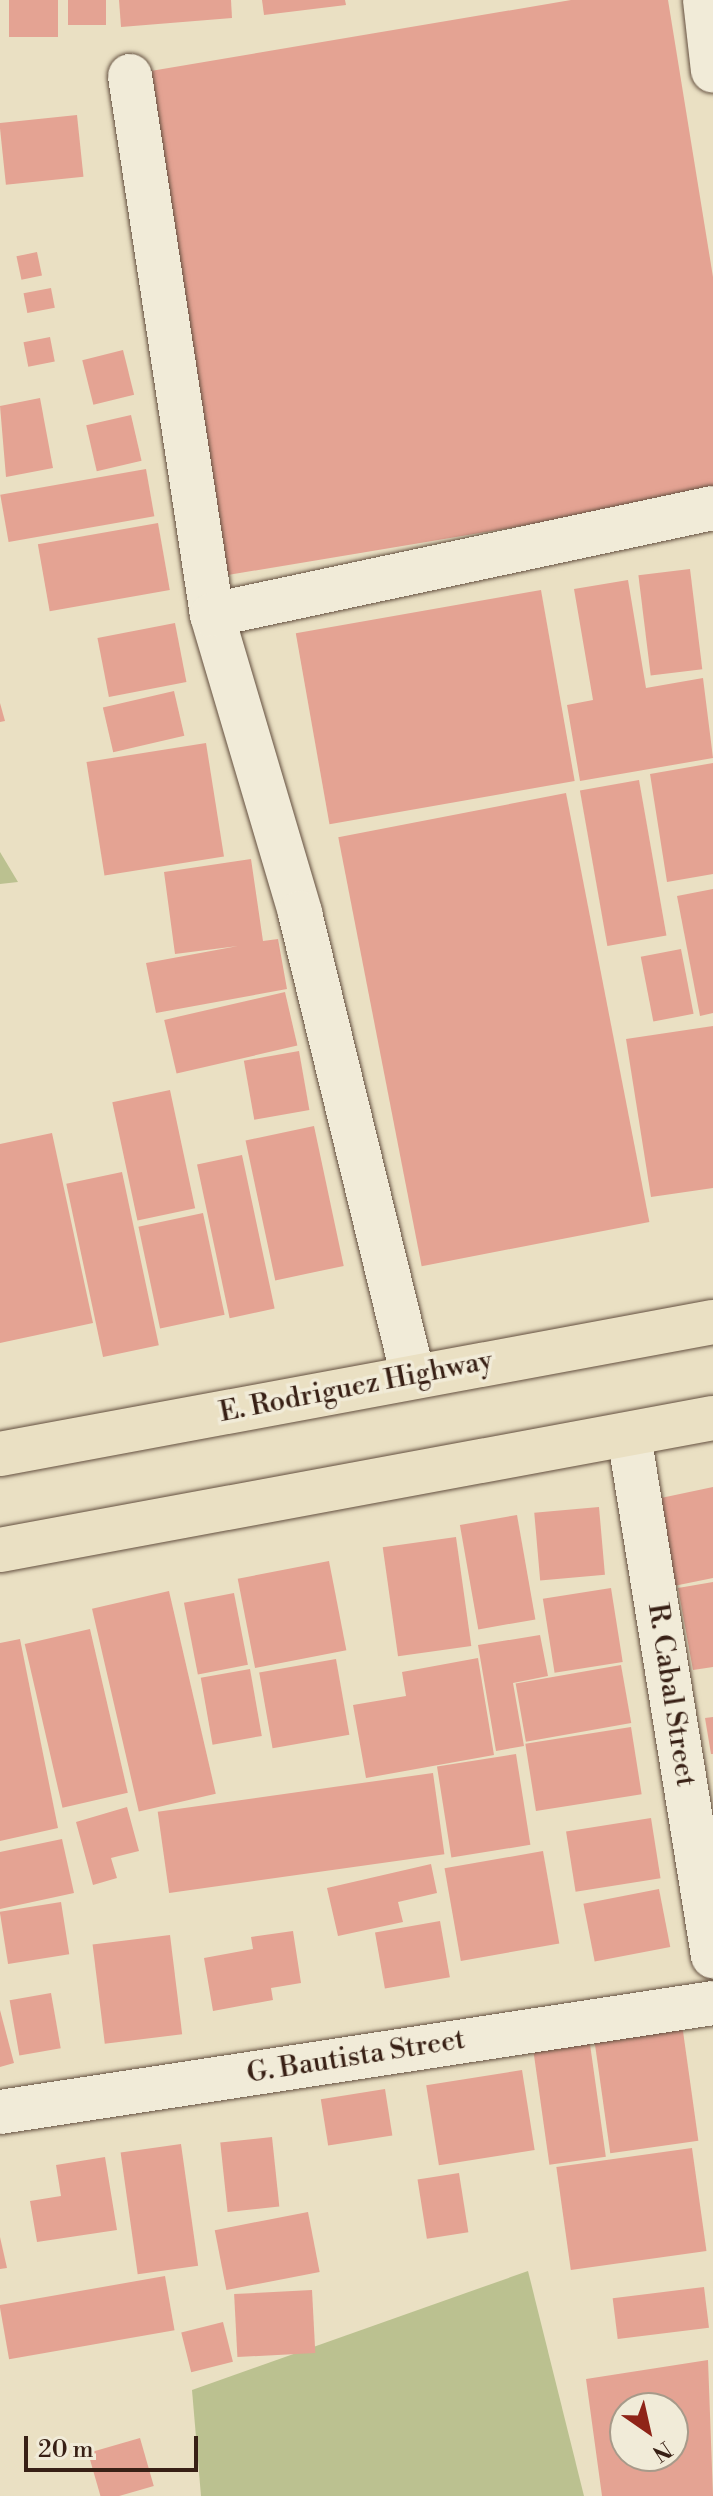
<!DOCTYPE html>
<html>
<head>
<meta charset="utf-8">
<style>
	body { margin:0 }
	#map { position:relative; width:713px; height:2496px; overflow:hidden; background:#eae0c3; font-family:"Libre Bodoni",serif }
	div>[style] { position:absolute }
	.green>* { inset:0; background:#bbc190 }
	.building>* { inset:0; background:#e4a393; transform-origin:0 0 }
	.roads { filter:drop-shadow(0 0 2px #645040) drop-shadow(0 0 2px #645040) }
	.minor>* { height:44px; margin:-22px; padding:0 22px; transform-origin:22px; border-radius:22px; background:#f1ebd8 }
	.major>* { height:44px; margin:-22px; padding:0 22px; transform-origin:22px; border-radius:22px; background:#eae0c3 }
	span { translate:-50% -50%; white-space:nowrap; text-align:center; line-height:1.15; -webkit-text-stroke:7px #f1ebd8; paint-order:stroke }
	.street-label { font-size:28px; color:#382015 }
	.north { position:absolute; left:609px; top:2392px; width:80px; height:80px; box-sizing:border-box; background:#f1ebd8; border:2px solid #a79a8a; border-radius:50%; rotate:146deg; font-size:22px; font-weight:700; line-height:32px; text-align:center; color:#382015 }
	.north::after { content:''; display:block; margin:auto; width:28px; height:36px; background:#8f2418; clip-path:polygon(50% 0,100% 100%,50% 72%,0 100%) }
	.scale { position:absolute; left:24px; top:2436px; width:174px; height:36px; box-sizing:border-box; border:4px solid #382015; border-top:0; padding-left:10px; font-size:24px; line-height:28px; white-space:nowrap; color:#382015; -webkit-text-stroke:6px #f1ebd8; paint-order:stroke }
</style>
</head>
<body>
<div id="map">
	<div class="green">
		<i style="clip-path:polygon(0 852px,18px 882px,0 884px)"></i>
		<i style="clip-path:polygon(528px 2271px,584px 2496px,201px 2496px,192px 2390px)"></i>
	</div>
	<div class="building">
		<i style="left:9px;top:0;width:49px;height:37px"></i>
		<i style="left:68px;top:0;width:38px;height:25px"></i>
		<i style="clip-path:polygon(119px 0,231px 0,232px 18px,121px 27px)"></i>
		<i style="clip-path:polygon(262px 0,345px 0,346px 5px,264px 15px)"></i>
		<i style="clip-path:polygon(571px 0,668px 0,713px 277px,713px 494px,216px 577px,133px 74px)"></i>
		<i style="left:77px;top:115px;width:62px;height:78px;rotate:84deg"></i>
		<i style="left:37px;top:252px;width:24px;height:21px;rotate:78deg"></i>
		<i style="left:51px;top:288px;width:20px;height:28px;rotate:79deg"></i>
		<i style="left:50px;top:337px;width:25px;height:27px;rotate:79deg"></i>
		<i style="left:123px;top:350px;width:46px;height:42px;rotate:76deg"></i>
		<i style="clip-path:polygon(40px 398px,53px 468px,6px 477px,0 406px)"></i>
		<i style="left:131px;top:415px;width:47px;height:46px;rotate:77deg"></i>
		<i style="left:146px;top:469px;width:48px;height:148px;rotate:80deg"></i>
		<i style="left:158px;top:523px;width:68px;height:122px;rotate:80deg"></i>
		<i style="left:690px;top:569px;width:101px;height:52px;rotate:83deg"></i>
		<i style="clip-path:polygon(628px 580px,646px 688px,703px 678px,713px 758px,580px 781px,567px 705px,593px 700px,574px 589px)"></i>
		<i style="left:541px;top:590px;width:194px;height:249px;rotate:80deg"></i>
		<i style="left:175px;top:623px;width:60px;height:79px;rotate:79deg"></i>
		<i style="left:174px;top:691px;width:46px;height:73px;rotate:77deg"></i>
		<i style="clip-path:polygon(0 703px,5px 721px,0 722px)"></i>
		<i style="left:206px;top:743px;width:115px;height:121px;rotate:81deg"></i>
		<i style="clip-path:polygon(713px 763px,713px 874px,667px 882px,650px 774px)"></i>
		<i style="left:639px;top:780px;width:158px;height:60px;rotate:80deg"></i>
		<i style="left:566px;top:793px;width:437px;height:232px;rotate:79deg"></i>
		<i style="clip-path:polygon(251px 859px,263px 941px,278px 939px,287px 989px,156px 1013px,146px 963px,238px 946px,175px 954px,164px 872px)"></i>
		<i style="clip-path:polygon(713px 889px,713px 1013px,700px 1016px,677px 896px)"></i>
		<i style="left:681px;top:949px;width:66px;height:41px;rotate:79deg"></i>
		<i style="left:285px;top:992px;width:55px;height:124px;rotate:77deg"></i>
		<i style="clip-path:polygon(713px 1026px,713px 1188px,651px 1197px,626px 1039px)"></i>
		<i style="left:299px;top:1051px;width:60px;height:56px;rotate:80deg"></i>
		<i style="left:170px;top:1090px;width:121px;height:59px;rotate:78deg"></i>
		<i style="left:314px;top:1126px;width:143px;height:70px;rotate:78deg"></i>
		<i style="clip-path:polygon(52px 1133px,93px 1323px,0 1343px,0 1144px)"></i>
		<i style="left:242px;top:1155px;width:157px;height:46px;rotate:78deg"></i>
		<i style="left:122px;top:1172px;width:177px;height:57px;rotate:78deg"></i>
		<i style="left:203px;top:1213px;width:104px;height:66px;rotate:78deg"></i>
		<i style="clip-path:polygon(713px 1487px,713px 1578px,659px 1589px,642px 1502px)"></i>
		<i style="left:599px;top:1507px;width:68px;height:65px;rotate:85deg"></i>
		<i style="left:517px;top:1515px;width:106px;height:58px;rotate:80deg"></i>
		<i style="left:456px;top:1537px;width:110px;height:74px;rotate:82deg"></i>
		<i style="left:329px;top:1561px;width:91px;height:93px;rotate:79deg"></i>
		<i style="clip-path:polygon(713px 1582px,713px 1667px,693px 1670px,678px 1588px)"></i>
		<i style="left:611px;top:1588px;width:75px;height:69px;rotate:81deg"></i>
		<i style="left:169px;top:1591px;width:208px;height:79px;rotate:77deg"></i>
		<i style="left:234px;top:1593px;width:73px;height:51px;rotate:79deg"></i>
		<i style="left:90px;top:1629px;width:168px;height:67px;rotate:77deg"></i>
		<i style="clip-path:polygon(540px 1635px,548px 1676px,513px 1683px,524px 1746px,496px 1751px,478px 1645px)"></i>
		<i style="clip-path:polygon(20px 1639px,58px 1828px,0 1841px,0 1643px)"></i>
		<i style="clip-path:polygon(478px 1658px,494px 1755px,366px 1778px,353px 1705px,406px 1696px,402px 1672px)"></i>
		<i style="left:336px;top:1659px;width:77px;height:78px;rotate:80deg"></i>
		<i style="left:621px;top:1665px;width:59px;height:107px;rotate:80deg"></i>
		<i style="left:250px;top:1669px;width:68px;height:50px;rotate:80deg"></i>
		<i style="clip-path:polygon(713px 1717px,713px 1754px,711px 1754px,705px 1718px)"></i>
		<i style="left:631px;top:1727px;width:68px;height:107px;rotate:81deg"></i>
		<i style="left:516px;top:1754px;width:92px;height:80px;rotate:81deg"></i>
		<i style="left:433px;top:1773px;width:82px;height:278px;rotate:82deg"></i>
		<i style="clip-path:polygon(127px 1807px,139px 1851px,111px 1858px,117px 1878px,93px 1885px,76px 1822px)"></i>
		<i style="left:651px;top:1818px;width:61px;height:86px;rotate:81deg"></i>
		<i style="clip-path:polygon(62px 1839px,74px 1893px,0 1909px,0 1852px)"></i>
		<i style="left:543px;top:1851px;width:94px;height:100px;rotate:80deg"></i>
		<i style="clip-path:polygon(431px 1864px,437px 1893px,398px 1902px,403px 1922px,338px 1936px,327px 1888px)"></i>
		<i style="left:659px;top:1889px;width:59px;height:77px;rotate:79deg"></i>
		<i style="left:61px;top:1902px;width:53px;height:62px;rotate:81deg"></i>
		<i style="left:440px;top:1921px;width:57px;height:66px;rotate:80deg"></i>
		<i style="clip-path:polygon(293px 1931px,301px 1983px,271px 1988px,273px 2000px,213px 2011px,204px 1958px,253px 1949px,251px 1937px)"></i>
		<i style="left:170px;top:1935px;width:100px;height:78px;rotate:83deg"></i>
		<i style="left:51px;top:1993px;width:56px;height:42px;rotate:80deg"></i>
		<i style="clip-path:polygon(0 2010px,14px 2063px,0 2067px)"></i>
		<i style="left:681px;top:2017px;width:125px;height:89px;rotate:82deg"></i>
		<i style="left:589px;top:2037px;width:121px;height:57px;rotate:82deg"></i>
		<i style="left:522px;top:2070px;width:81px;height:97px;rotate:81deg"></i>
		<i style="left:385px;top:2089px;width:47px;height:65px;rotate:81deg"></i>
		<i style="left:272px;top:2137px;width:70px;height:52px;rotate:84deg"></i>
		<i style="left:181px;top:2144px;width:123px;height:61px;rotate:82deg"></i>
		<i style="left:692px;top:2148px;width:104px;height:137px;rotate:82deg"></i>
		<i style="clip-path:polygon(105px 2157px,117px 2230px,37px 2242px,30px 2201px,61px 2196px,56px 2165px)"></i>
		<i style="left:459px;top:2173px;width:60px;height:42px;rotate:81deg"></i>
		<i style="left:308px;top:2212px;width:61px;height:95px;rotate:79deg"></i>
		<i style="clip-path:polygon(0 2237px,7px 2268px,0 2269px)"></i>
		<i style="left:165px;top:2276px;width:55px;height:168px;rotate:80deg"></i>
		<i style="left:704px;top:2287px;width:41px;height:92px;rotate:83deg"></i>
		<i style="left:312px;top:2290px;width:63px;height:78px;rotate:87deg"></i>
		<i style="left:223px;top:2322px;width:41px;height:43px;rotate:76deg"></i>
		<i style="clip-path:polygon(evenodd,708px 2360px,713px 2496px,602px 2496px,586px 2379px,708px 2360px,625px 2408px,673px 2408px,673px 2456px,625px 2456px,625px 2408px)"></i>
		<i style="left:140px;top:2438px;width:50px;height:54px;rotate:74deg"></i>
	</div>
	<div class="roads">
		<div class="minor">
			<i style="left:705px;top:0;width:71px;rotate:83.6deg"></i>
			<i style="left:130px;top:76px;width:545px;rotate:81.35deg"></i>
			<i style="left:212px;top:615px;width:311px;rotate:73.5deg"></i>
			<i style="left:300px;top:913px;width:477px;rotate:76.3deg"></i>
			<i style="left:212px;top:615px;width:512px;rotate:-12.06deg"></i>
			<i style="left:629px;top:1435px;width:528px;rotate:80.84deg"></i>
			<i style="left:0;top:2112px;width:721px;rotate:-8.69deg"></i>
		</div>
		<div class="major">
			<i style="left:0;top:1454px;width:725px;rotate:-10.49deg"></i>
			<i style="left:0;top:1550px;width:725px;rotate:-10.49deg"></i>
		</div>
	</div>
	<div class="street-label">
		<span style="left:356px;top:1387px;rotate:-11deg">E. Rodriguez Highway</span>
		<span style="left:671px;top:1695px;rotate:81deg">R. Cabal Street</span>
		<span style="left:356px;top:2057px;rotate:-9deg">G. Bautista Street</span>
	</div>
	<div class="north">N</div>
	<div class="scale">20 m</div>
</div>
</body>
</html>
